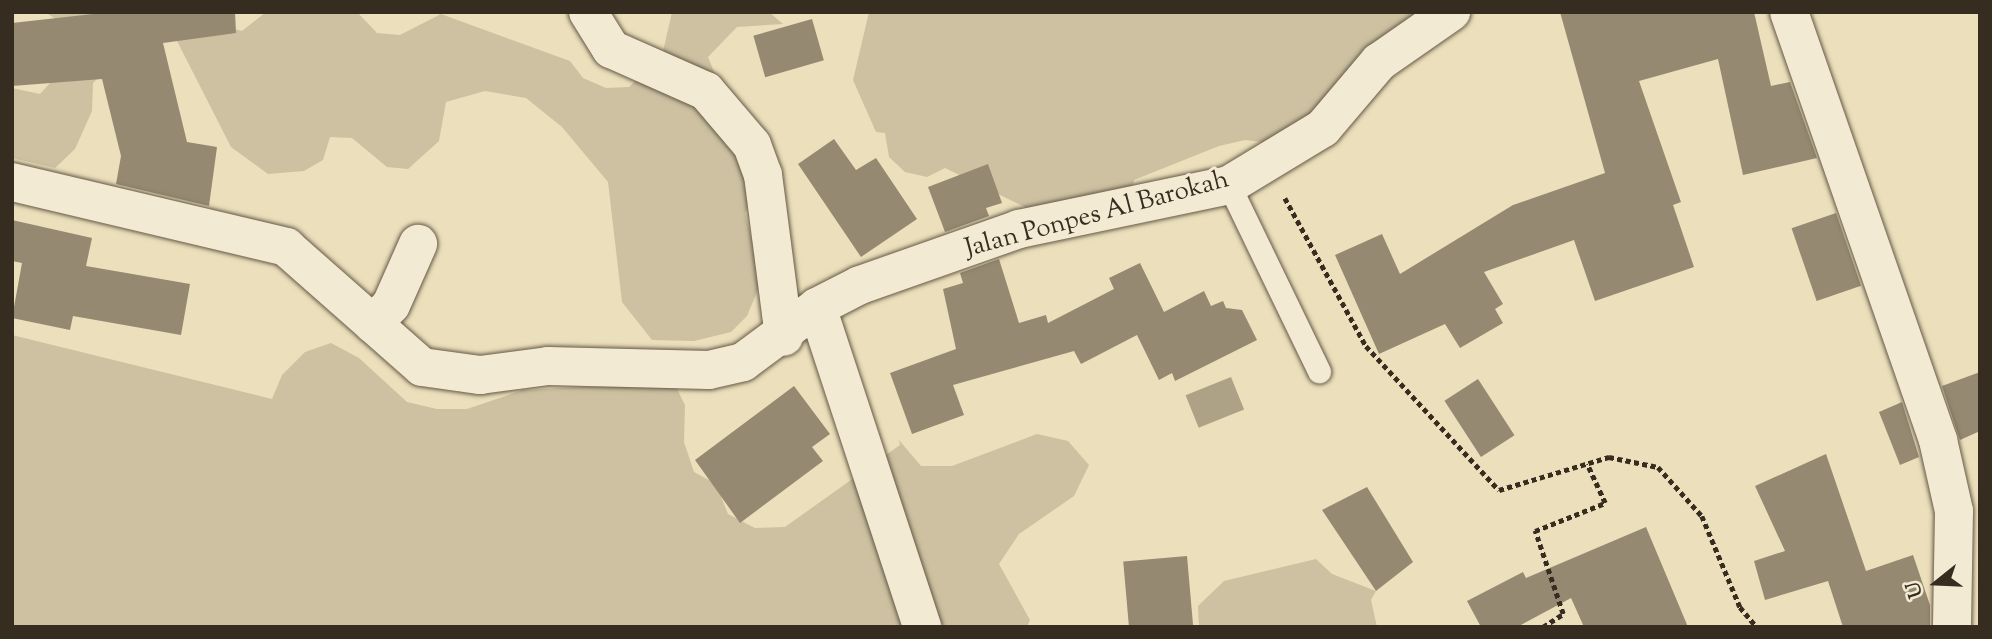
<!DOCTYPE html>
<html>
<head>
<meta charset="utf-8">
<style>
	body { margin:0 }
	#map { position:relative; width:1992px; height:639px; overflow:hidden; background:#ecdfbb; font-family:"Sorts Mill Goudy",serif }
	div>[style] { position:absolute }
	.green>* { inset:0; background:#cdc1a1 }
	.water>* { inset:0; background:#aea286; transform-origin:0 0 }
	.building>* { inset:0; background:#958971; transform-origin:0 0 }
	.path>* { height:4.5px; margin-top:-2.25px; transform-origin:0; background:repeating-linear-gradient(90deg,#362c20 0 5px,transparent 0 8.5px) }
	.roads { filter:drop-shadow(0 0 2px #645947) drop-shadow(0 0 2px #645947) }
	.service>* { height:23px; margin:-11.5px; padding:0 11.5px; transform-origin:11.5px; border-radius:11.5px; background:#f3ead3 }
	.minor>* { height:38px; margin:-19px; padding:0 19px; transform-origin:19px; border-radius:19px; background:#f3ead3 }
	span { translate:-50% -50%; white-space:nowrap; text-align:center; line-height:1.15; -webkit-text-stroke:6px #f3ead3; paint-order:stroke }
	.street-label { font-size:26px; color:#362c20 }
	.frame { position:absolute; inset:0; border:14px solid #362c20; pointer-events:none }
	.north { position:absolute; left:1901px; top:548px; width:70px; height:70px; -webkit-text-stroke:5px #f3ead3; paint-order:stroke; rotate:252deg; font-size:19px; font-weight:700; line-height:28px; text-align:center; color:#362c20 }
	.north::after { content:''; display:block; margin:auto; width:24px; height:32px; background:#362c20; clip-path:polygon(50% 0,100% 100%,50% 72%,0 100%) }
</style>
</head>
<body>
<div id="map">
	<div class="green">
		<i style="clip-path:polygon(45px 12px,91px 12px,103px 73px,93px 83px,92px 111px,75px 149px,55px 168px,12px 158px,12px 88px,40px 94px,61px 71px,57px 20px)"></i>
		<i style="clip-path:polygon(266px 12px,357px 12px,377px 33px,400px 35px,441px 14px,570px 61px,583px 78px,606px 88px,629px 87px,662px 56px,672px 12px,769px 12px,783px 24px,737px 27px,708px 57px,760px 183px,745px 213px,762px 280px,747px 316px,731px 332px,694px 341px,652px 340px,622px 302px,608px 182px,562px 127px,526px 98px,485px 91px,446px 102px,439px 141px,408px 169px,387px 167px,352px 138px,330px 137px,323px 160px,304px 171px,268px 174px,231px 147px,177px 41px,188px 16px,242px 31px)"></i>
		<i style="clip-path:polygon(869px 12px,1457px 12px,1288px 145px,1245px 140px,1219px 146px,1134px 180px,1132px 190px,1029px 209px,945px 168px,927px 177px,905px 172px,889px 157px,885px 133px,876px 132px,853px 80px)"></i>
		<i style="clip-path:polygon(12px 335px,272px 399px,282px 375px,305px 352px,331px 343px,359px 358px,407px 402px,437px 409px,467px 409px,523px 390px,642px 384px,670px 375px,685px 405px,684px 442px,694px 472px,716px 484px,728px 514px,755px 528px,785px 527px,900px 445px,899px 440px,921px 466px,952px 466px,1037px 434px,1068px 441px,1089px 465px,1074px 496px,1019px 534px,999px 564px,1030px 620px,1027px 627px,12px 627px)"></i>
		<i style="clip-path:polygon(1316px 559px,1332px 574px,1376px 591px,1371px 600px,1377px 627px,1199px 627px,1198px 606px,1224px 581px)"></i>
	</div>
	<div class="water">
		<i style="left:1231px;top:377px;width:35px;height:49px;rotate:68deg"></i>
	</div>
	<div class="building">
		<i style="clip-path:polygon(111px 12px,235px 12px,236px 33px,163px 43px,187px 142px,217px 147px,209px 206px,116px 184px,121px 156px,102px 79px,12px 86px,12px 23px)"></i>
		<i style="clip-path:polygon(1560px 12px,1754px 12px,1771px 86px,1790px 82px,1817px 158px,1743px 175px,1718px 59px,1639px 81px,1681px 202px,1673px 205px,1694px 267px,1595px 301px,1574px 240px,1484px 272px,1503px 304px,1495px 309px,1503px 323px,1460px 348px,1445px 324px,1379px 354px,1335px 255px,1382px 234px,1400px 274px,1513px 205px,1605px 173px)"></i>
		<i style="left:812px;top:19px;width:43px;height:61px;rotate:74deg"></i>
		<i style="clip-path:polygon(834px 139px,856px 170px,876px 158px,917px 219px,861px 257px,798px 164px)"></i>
		<i style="clip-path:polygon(988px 164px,1002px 203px,986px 208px,989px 216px,945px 232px,928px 187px)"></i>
		<i style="left:1836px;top:213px;width:77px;height:47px;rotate:71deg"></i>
		<i style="clip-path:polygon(12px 220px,92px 238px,86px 266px,190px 284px,181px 335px,73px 316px,70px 330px,12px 318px,22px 263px,12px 261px)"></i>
		<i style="clip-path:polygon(999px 259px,1019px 323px,1046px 315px,1048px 323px,1114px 289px,1109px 278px,1140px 263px,1164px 312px,1204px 291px,1211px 306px,1223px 301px,1226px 308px,1242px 310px,1257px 340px,1175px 381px,1172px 373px,1159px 380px,1137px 335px,1081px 364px,1074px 351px,953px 385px,964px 415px,912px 434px,890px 373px,956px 349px,943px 289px,963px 283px,960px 273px)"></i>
		<i style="clip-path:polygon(1980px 372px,1980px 431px,1960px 440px,1942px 386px)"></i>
		<i style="left:1478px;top:379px;width:67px;height:40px;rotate:57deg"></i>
		<i style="clip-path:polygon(794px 386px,830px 434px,812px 447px,823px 461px,740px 523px,695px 460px)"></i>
		<i style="clip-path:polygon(1902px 402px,1919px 457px,1900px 465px,1879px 412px)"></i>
		<i style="clip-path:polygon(1826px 454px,1866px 571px,1913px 555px,1930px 605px,1930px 627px,1843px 627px,1828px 581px,1765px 600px,1754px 561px,1785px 551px,1755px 486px)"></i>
		<i style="clip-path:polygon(1367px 487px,1413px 562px,1376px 591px,1322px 510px)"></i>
		<i style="clip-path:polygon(1646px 527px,1688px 627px,1584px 627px,1571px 598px,1517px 627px,1481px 627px,1467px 601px,1523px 572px,1526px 578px)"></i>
		<i style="left:1187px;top:556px;width:71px;height:64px;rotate:85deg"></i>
	</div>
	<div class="path">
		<i style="left:1285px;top:198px;width:169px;rotate:61.3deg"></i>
		<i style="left:1366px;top:346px;width:196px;rotate:47.3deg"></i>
		<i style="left:1499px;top:490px;width:115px;rotate:-16.7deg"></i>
		<i style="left:1609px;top:457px;width:50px;rotate:11.5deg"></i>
		<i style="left:1658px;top:467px;width:66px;rotate:48.1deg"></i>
		<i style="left:1702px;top:516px;width:99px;rotate:67.3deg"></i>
		<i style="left:1740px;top:607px;width:26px;rotate:50deg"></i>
		<i style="left:1543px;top:627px;width:24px;rotate:-33deg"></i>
		<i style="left:1563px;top:614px;width:88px;rotate:-108.6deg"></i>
		<i style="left:1535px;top:531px;width:75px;rotate:-21.8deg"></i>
		<i style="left:1605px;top:503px;width:43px;rotate:-114.8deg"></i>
	</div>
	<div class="roads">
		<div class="service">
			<i style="left:1229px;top:185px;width:207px;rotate:64.2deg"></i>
		</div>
		<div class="minor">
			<i style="left:588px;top:12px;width:44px;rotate:58.1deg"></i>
			<i style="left:611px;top:49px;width:104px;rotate:23.9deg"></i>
			<i style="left:706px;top:91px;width:71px;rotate:49.6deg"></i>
			<i style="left:752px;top:145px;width:32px;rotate:70deg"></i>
			<i style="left:763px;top:175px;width:163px;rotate:82.6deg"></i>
			<i style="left:1789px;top:12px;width:453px;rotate:70.8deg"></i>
			<i style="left:1938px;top:440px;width:73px;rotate:77.3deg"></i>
			<i style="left:1954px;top:511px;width:116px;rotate:91deg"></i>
			<i style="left:12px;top:182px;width:282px;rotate:13.3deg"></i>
			<i style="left:286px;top:247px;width:181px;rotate:41.4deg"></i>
			<i style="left:422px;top:367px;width:59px;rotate:7.9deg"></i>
			<i style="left:480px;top:375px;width:69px;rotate:-7.5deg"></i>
			<i style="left:548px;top:366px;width:161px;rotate:1.4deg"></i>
			<i style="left:709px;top:370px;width:35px;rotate:-13deg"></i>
			<i style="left:743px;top:362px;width:92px;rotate:-36.6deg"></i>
			<i style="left:817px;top:307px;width:48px;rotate:-27.1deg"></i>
			<i style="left:860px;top:285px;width:169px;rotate:-19.4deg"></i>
			<i style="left:1019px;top:229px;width:215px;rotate:-11.8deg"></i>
			<i style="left:1229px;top:185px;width:110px;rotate:-31.2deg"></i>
			<i style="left:1323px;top:128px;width:87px;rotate:-49.7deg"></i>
			<i style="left:1379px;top:62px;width:88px;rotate:-34.8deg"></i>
			<i style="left:817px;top:307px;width:337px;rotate:71.8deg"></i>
			<i style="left:373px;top:324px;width:26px;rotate:-47deg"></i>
			<i style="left:391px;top:305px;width:67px;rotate:-66.1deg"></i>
		</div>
	</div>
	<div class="street-label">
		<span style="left:1097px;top:215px;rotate:-15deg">Jalan Ponpes Al Barokah</span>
	</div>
	<div class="frame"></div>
	<div class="north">U</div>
</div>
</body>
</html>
